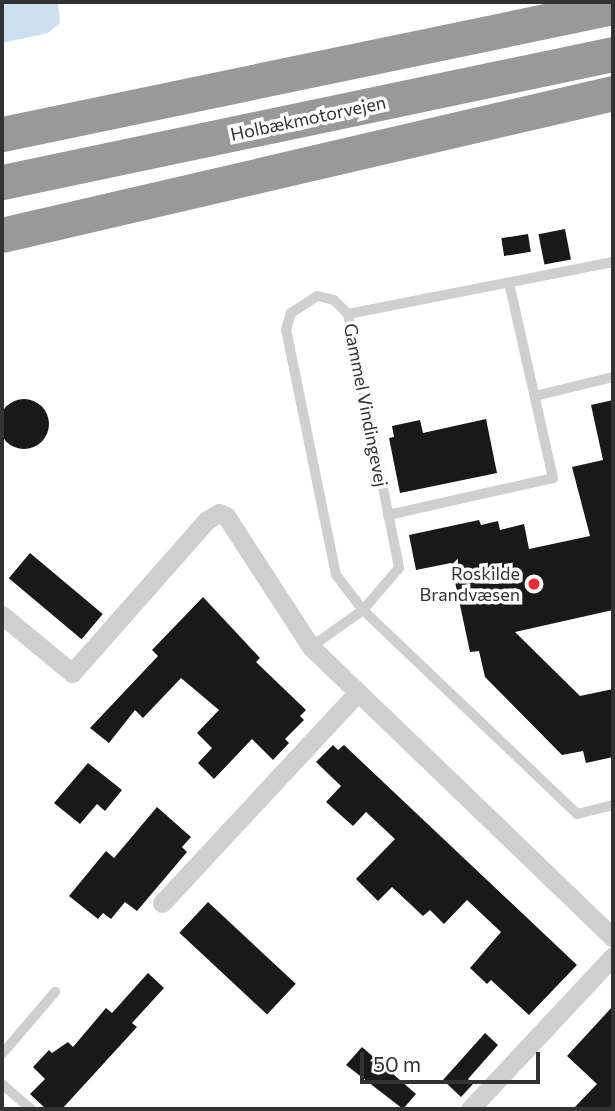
<!DOCTYPE html>
<html>
<head>
<meta charset="utf-8">
<style>
	body { margin:0 }
	#map { position:relative; width:615px; height:1111px; overflow:hidden; background:#fff; font-family:Commissioner,sans-serif }
	div>[style] { position:absolute }
	.water>* { inset:0; background:#cbe1f0 }
	.building>* { inset:0; background:#191919; transform-origin:0 0 }
	.round { border-radius:50% }
	.lane>* { height:10px; margin:-5px; padding:0 5px; transform-origin:5px; border-radius:5px; background:#cfcfcf }
	.street>* { height:19px; margin:-9.5px; padding:0 9.5px; transform-origin:9.5px; border-radius:9.5px; background:#cfcfcf }
	.highway>* { height:35px; margin:-17.5px; padding:0 17.5px; transform-origin:17.5px; border-radius:17.5px; background:#999 }
	.dots>* { width:19px; height:19px; translate:-50% -50%; box-sizing:border-box; border:4px solid #fff; border-radius:50% }
	span { translate:-50% -50%; white-space:nowrap; text-align:center; line-height:1.15; -webkit-text-stroke:7px #fff; paint-order:stroke }
	.street-label { font-size:18px; color:#323232 }
	.poi-label { font-size:18px; color:#323232 }
	.right { translate:-100% -50%; text-align:right }
	.frame { position:absolute; inset:0; border:4px solid #323232; pointer-events:none }
	.scale { position:absolute; left:360px; top:1052px; width:180px; height:32px; box-sizing:border-box; border:4px solid #323232; border-top:0; padding-left:9px; font-size:21px; line-height:24px; white-space:nowrap; color:#323232; -webkit-text-stroke:5px #fff; paint-order:stroke }
</style>
</head>
<body>
<div id="map">
	<div class="water">
		<i style="clip-path:polygon(2px 2px,58px 2px,60px 23px,48px 33px,2px 43px)"></i>
	</div>
	<div class="building">
		<i style="left:565px;top:229px;width:31px;height:27px;rotate:79deg"></i>
		<i style="left:528px;top:234px;width:18px;height:27px;rotate:81deg"></i>
		<i class="round" style="left:-1px;top:399px;width:50px;height:50px"></i>
		<i style="clip-path:polygon(613px 400px,613px 610px,515px 632px,580px 696px,613px 689px,613px 757px,586px 763px,583px 751px,562px 755px,485px 677px,479px 651px,470px 652px,451px 563px,416px 570px,409px 535px,479px 520px,481px 525px,498px 521px,500px 530px,524px 524px,529px 549px,590px 536px,572px 467px,603px 460px,591px 405px)"></i>
		<i style="clip-path:polygon(486px 419px,497px 473px,400px 493px,389px 438px,394px 437px,392px 426px,420px 420px,423px 433px)"></i>
		<i style="left:30px;top:553px;width:95px;height:33px;rotate:40deg"></i>
		<i style="clip-path:polygon(203px 597px,260px 658px,256px 662px,306px 710px,300px 716px,304px 720px,285px 739px,289px 743px,273px 760px,252px 739px,214px 779px,198px 763px,212px 748px,197px 733px,219px 710px,181px 678px,143px 718px,135px 710px,109px 743px,90px 728px,158px 656px,152px 650px)"></i>
		<i style="clip-path:polygon(333px 745px,338px 750px,344px 745px,577px 965px,529px 1015px,491px 980px,487px 984px,470px 968px,501px 932px,467px 900px,444px 924px,430px 910px,423px 916px,392px 887px,378px 901px,356px 879px,395px 839px,366px 812px,353px 826px,326px 802px,341px 786px,316px 762px)"></i>
		<i style="clip-path:polygon(88px 763px,122px 790px,105px 811px,97px 804px,80px 824px,54px 803px)"></i>
		<i style="clip-path:polygon(157px 807px,191px 837px,182px 847px,187px 852px,137px 911px,125px 902px,111px 919px,103px 913px,98px 919px,69px 896px,106px 851px,114px 858px)"></i>
		<i style="left:208px;top:902px;width:120px;height:42px;rotate:43deg"></i>
		<i style="clip-path:polygon(148px 973px,164px 988px,132px 1023px,137px 1027px,62px 1109px,46px 1109px,30px 1094px,45px 1079px,33px 1067px,49px 1050px,52px 1053px,68px 1042px,73px 1047px,106px 1008px,112px 1013px)"></i>
		<i style="clip-path:polygon(613px 1006px,613px 1109px,573px 1109px,597px 1084px,567px 1056px)"></i>
		<i style="clip-path:polygon(485px 1033px,498px 1045px,468px 1079px,473px 1084px,461px 1097px,443px 1080px)"></i>
		<i style="clip-path:polygon(362px 1047px,416px 1094px,403px 1109px,346px 1065px)"></i>
	</div>
	<div class="lane">
		<i style="left:317px;top:296px;width:17px;rotate:13deg"></i>
		<i style="left:334px;top:300px;width:20px;rotate:45deg"></i>
		<i style="left:348px;top:314px;width:259px;rotate:78.6deg"></i>
		<i style="left:399px;top:568px;width:55px;rotate:130.6deg"></i>
		<i style="left:363px;top:610px;width:44px;rotate:-127.6deg"></i>
		<i style="left:336px;top:575px;width:250px;rotate:-101.5deg"></i>
		<i style="left:286px;top:330px;width:18px;rotate:-74deg"></i>
		<i style="left:291px;top:313px;width:31px;rotate:-33deg"></i>
		<i style="left:348px;top:314px;width:270px;rotate:-11.1deg"></i>
		<i style="left:535px;top:396px;width:80px;rotate:-13.7deg"></i>
		<i style="left:388px;top:515px;width:169px;rotate:-12.6deg"></i>
		<i style="left:553px;top:478px;width:200px;rotate:-102.7deg"></i>
		<i style="left:311px;top:647px;width:64px;rotate:-35.4deg"></i>
		<i style="left:363px;top:610px;width:296px;rotate:43.6deg"></i>
		<i style="left:577px;top:814px;width:37px;rotate:-14deg"></i>
		<i style="left:2px;top:1054px;width:82px;rotate:-49.5deg"></i>
		<i style="left:2px;top:1084px;width:38px;rotate:41deg"></i>
	</div>
	<div class="street">
		<i style="left:2px;top:615px;width:91px;rotate:39.6deg"></i>
		<i style="left:72px;top:673px;width:204px;rotate:-48.6deg"></i>
		<i style="left:207px;top:520px;width:14px;rotate:-30deg"></i>
		<i style="left:219px;top:513px;width:8px;rotate:23deg"></i>
		<i style="left:226px;top:516px;width:156px;rotate:57deg"></i>
		<i style="left:311px;top:647px;width:419px;rotate:43.9deg"></i>
		<i style="left:162px;top:903px;width:285px;rotate:-47.1deg"></i>
		<i style="left:470px;top:1109px;width:209px;rotate:-46.9deg"></i>
	</div>
	<div class="highway">
		<i style="left:2px;top:134px;width:624px;rotate:-11.74deg"></i>
		<i style="left:2px;top:182px;width:624px;rotate:-11.83deg"></i>
		<i style="left:2px;top:235px;width:627px;rotate:-13.08deg"></i>
	</div>
	<div class="dots">
		<i style="left:534px;top:584px;background:#f42933"></i>
	</div>
	<div class="street-label">
		<span style="left:308px;top:118px;rotate:-12deg">Holbækmotorvejen</span>
		<span style="left:366px;top:405px;rotate:79deg">Gammel Vindingevej</span>
	</div>
	<div class="poi-label">
		<span class="right" style="left:520px;top:584px">Roskilde<br>Brandvæsen</span>
	</div>
	<div class="frame"></div>
	<div class="scale">50 m</div>
</div>
</body>
</html>
